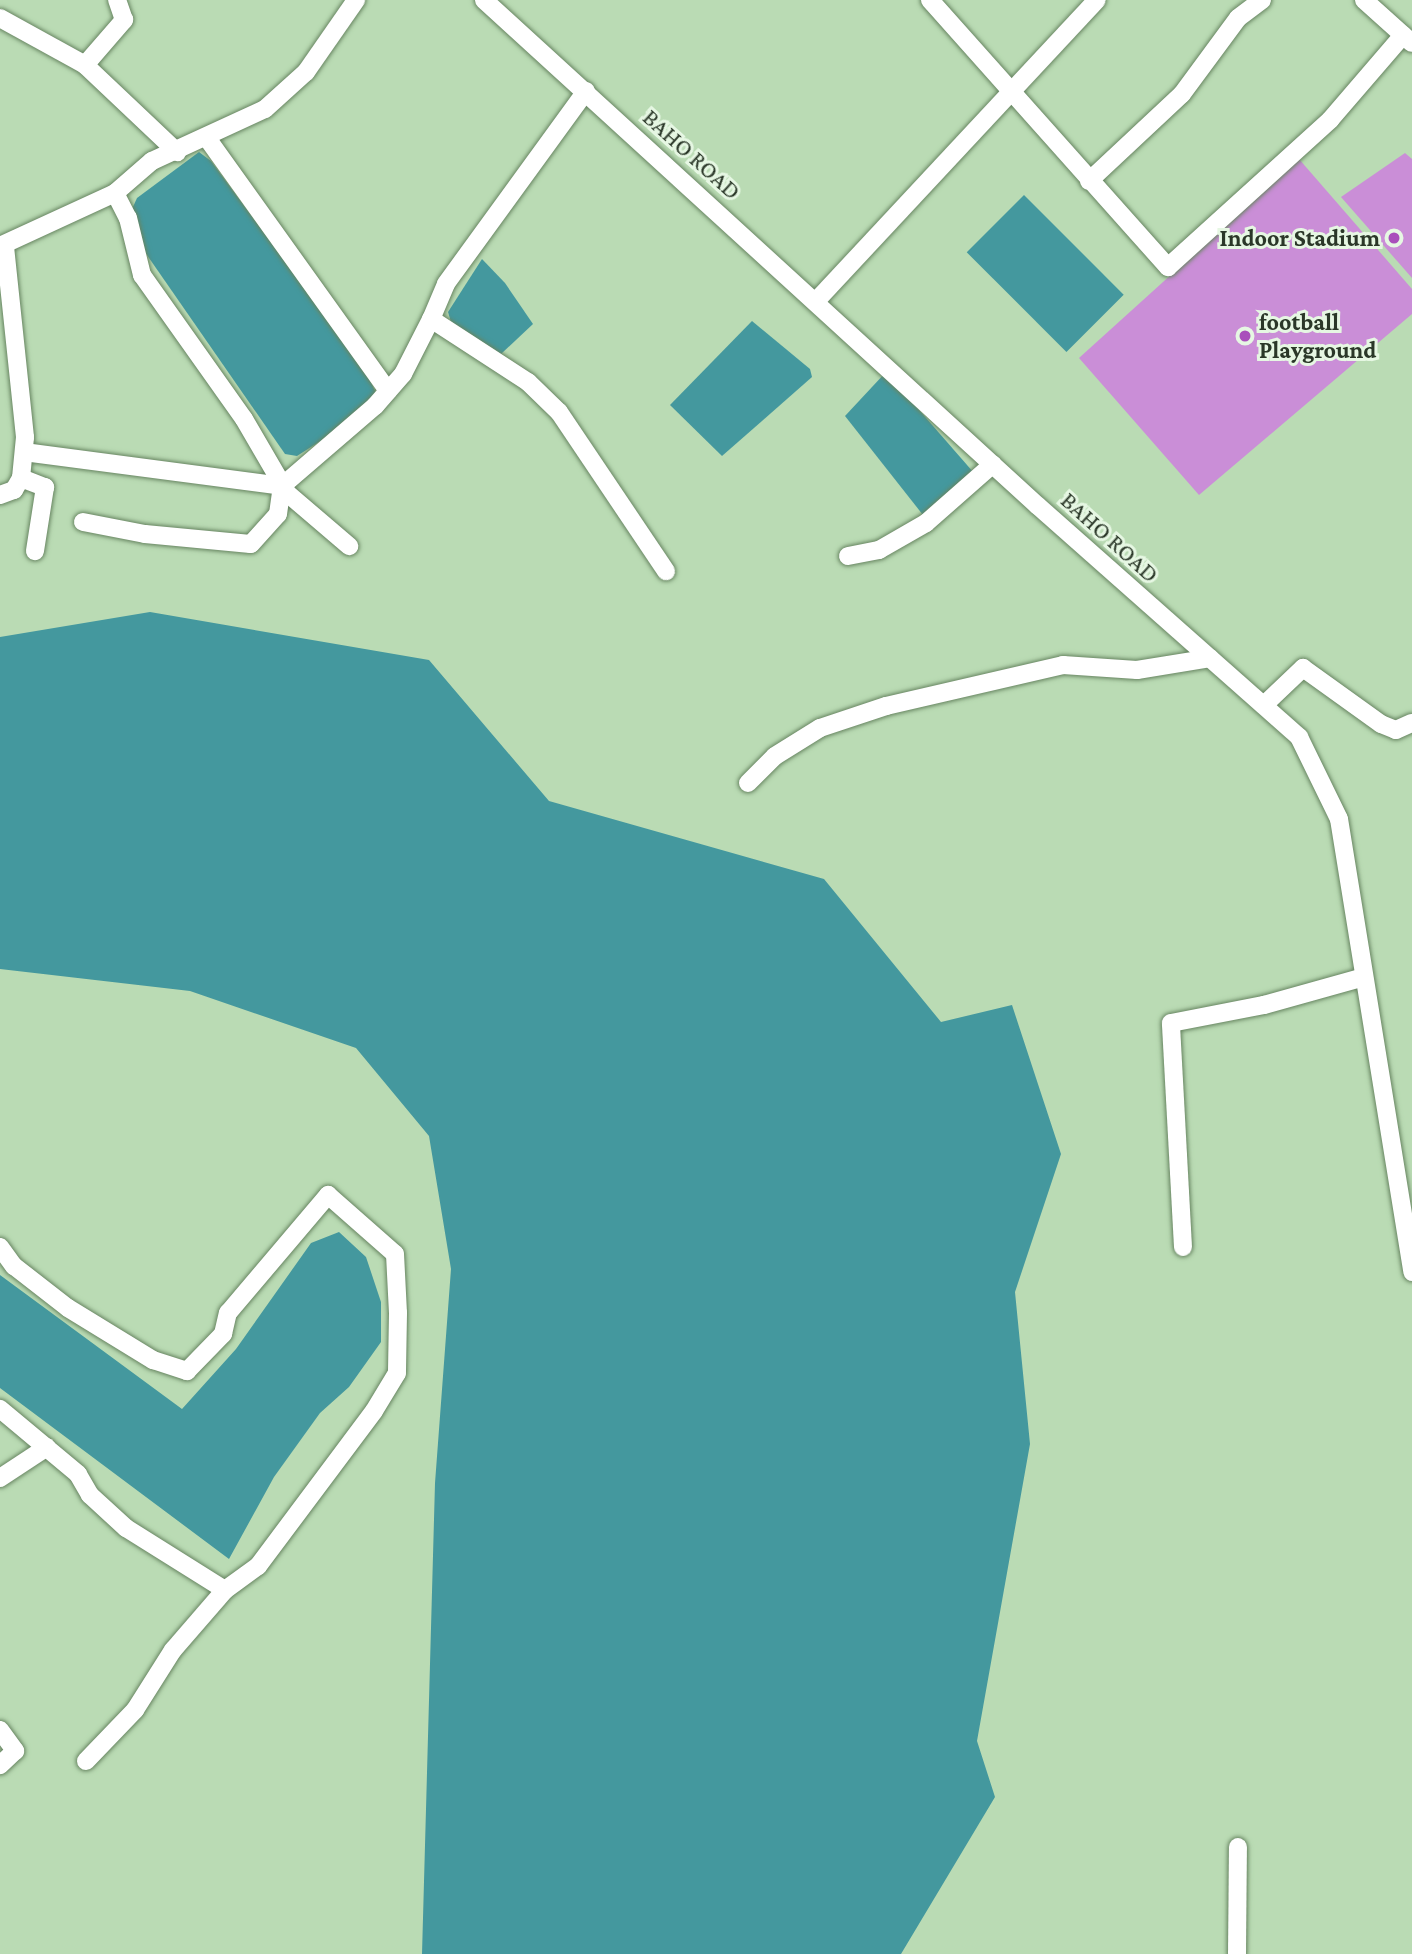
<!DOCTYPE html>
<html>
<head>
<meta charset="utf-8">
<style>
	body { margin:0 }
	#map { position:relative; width:1412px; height:1954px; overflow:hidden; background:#badbb4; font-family:"Crimson Pro",serif }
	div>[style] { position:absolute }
	.green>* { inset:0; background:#ca8ed7 }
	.water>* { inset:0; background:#44989e; transform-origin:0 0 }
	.roads { filter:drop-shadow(0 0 2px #678561) drop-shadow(0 0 2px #678561) }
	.minor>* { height:18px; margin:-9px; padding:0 9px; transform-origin:9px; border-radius:9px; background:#fff }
	.dots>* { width:19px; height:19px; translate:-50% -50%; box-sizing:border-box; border:4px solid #e6f7e3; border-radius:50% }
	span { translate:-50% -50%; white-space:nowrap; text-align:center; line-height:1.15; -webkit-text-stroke:6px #e6f7e3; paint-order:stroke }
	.street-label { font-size:24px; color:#2a3728 }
	.poi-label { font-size:24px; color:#2a3728; font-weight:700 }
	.right { translate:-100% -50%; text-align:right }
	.left { translate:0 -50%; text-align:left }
</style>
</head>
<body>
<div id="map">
	<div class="green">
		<i style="clip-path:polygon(1405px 153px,1412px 159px,1412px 278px,1341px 197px)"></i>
		<i style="clip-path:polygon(1299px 159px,1412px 289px,1412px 314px,1199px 495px,1079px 358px)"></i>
	</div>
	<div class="water">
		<i style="clip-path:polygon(199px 152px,211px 161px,365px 370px,377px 395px,375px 406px,297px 456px,285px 454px,140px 245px,128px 218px,137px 198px)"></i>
		<i style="left:1024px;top:195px;width:141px;height:81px;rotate:45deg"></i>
		<i style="clip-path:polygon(482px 259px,505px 283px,533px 324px,501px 354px,451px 322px,448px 312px)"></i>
		<i style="clip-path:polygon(752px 321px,810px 369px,812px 377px,722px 456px,670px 405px)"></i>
		<i style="clip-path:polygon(886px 372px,974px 473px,923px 515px,845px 416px)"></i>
		<i style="clip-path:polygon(150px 612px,429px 660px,549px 801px,824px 879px,941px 1022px,1012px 1005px,1061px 1154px,1015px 1292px,1030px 1444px,977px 1741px,995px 1797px,901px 1954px,422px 1954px,435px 1483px,451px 1269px,429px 1136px,356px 1048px,190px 991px,0 969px,0 637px)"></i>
		<i style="clip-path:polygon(339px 1232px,366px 1257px,381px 1302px,381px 1342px,349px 1387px,320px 1413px,274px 1477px,229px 1559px,0 1388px,0 1275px,182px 1409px,236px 1349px,311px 1243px)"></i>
	</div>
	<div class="roads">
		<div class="minor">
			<i style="left:484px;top:0;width:750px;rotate:42.41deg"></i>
			<i style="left:1038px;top:506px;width:349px;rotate:41.5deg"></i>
			<i style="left:1299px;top:737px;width:91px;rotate:64deg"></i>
			<i style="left:1339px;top:819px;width:459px;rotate:80.8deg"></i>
			<i style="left:930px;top:0;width:358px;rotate:48.3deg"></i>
			<i style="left:1168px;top:267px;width:219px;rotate:-42.2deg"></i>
			<i style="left:1330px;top:120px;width:112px;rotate:-49.3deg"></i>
			<i style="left:1364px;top:0;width:64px;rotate:41.9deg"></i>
			<i style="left:0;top:18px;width:97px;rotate:28.9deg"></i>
			<i style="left:85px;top:65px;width:127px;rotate:43.4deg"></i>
			<i style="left:85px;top:65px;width:60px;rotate:-49.1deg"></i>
			<i style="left:124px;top:20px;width:21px;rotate:-109deg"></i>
			<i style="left:586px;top:91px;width:238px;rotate:126deg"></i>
			<i style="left:446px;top:284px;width:38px;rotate:113deg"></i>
			<i style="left:431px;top:319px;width:116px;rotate:33deg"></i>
			<i style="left:528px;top:382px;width:43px;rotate:44.1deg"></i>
			<i style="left:559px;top:412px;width:192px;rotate:56.1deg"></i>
			<i style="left:207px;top:138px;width:311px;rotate:54.4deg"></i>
			<i style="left:1089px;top:181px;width:127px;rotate:-43.1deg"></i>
			<i style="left:1182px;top:94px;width:94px;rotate:-53.6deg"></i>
			<i style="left:1238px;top:18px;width:30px;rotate:-37deg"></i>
			<i style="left:115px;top:193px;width:28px;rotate:63deg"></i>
			<i style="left:128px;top:218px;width:59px;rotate:76.2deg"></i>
			<i style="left:142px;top:275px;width:176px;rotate:54.7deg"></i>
			<i style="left:244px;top:419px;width:86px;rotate:59.8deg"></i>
			<i style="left:287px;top:493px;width:82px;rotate:40.5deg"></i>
			<i style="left:0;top:246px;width:127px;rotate:-24.7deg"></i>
			<i style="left:115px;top:193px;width:49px;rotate:-40.9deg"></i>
			<i style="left:152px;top:161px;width:124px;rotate:-24.7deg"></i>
			<i style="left:265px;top:109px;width:55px;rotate:-42.1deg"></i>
			<i style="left:306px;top:72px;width:88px;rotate:-55.2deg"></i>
			<i style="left:817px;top:300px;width:410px;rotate:-47deg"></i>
			<i style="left:24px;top:452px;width:260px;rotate:7.5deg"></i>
			<i style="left:21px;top:478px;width:26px;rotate:21deg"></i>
			<i style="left:45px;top:487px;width:65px;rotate:98.9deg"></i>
			<i style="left:0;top:495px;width:15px;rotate:-20deg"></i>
			<i style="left:14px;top:490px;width:14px;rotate:-60deg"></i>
			<i style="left:21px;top:478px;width:41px;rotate:-84.4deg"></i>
			<i style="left:25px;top:437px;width:192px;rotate:-96deg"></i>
			<i style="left:83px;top:522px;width:63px;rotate:11deg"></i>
			<i style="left:145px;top:534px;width:106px;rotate:5.4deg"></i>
			<i style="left:251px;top:544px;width:40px;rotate:-48deg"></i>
			<i style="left:278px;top:514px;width:28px;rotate:-82deg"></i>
			<i style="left:282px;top:486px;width:123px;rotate:-40.7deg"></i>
			<i style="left:375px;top:406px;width:43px;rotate:-48.8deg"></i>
			<i style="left:403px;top:374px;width:62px;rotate:-63deg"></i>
			<i style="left:848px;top:556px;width:32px;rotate:-11deg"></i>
			<i style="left:879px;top:550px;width:54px;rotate:-29.9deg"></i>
			<i style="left:926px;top:523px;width:89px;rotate:-41.4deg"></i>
			<i style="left:1264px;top:705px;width:54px;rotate:-43.5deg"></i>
			<i style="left:1303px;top:668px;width:96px;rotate:35.7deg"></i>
			<i style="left:1381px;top:724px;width:16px;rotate:22deg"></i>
			<i style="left:1396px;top:730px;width:17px;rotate:-24deg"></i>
			<i style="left:748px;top:783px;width:38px;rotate:-45deg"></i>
			<i style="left:775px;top:756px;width:53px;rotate:-31.9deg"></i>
			<i style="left:820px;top:728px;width:70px;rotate:-18.4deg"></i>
			<i style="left:886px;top:706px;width:182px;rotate:-13deg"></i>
			<i style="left:1063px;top:665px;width:74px;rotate:3.9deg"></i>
			<i style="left:1137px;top:670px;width:74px;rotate:-9.3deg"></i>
			<i style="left:0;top:1247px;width:24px;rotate:54deg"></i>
			<i style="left:14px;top:1266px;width:68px;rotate:37.9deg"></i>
			<i style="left:68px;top:1308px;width:100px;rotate:31.5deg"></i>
			<i style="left:153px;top:1360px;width:36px;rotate:18deg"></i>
			<i style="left:187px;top:1371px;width:52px;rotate:-45.8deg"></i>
			<i style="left:223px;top:1334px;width:22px;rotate:-77deg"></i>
			<i style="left:228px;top:1313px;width:155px;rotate:-49.7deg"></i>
			<i style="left:328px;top:1195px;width:89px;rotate:41.4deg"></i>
			<i style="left:395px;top:1254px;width:59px;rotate:87.1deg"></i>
			<i style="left:398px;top:1313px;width:60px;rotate:91deg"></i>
			<i style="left:397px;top:1373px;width:44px;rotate:121.2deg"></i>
			<i style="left:374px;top:1411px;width:194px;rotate:126.8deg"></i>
			<i style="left:258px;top:1566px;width:41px;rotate:144deg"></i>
			<i style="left:225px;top:1590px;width:117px;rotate:-147.9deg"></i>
			<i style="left:126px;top:1528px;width:49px;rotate:-137.5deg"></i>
			<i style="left:90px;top:1495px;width:24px;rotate:-120deg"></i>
			<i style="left:78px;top:1474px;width:102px;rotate:-140.2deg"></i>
			<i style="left:1183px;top:1247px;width:224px;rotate:-93.1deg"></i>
			<i style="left:1171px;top:1023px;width:95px;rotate:-11deg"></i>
			<i style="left:1264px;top:1005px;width:104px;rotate:-15.6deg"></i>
			<i style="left:0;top:1478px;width:56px;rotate:-33.4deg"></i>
			<i style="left:0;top:1730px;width:26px;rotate:54deg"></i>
			<i style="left:15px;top:1751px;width:21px;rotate:137deg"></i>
			<i style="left:86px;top:1761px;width:71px;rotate:-46.1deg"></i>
			<i style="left:135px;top:1710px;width:71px;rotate:-57.7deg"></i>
			<i style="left:173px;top:1650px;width:79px;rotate:-49.1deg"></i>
			<i style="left:1237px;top:1954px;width:107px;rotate:-89.5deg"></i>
		</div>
	</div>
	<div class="dots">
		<i style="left:1394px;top:238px;background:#a94fbb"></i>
		<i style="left:1245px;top:336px;background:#a94fbb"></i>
	</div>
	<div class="street-label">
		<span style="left:692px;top:154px;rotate:42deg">BAHO ROAD</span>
		<span style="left:1110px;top:537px;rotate:42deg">BAHO ROAD</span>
	</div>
	<div class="poi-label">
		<span class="right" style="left:1380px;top:238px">Indoor Stadium</span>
		<span class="left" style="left:1259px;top:336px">football<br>Playground</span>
	</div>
</div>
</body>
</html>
